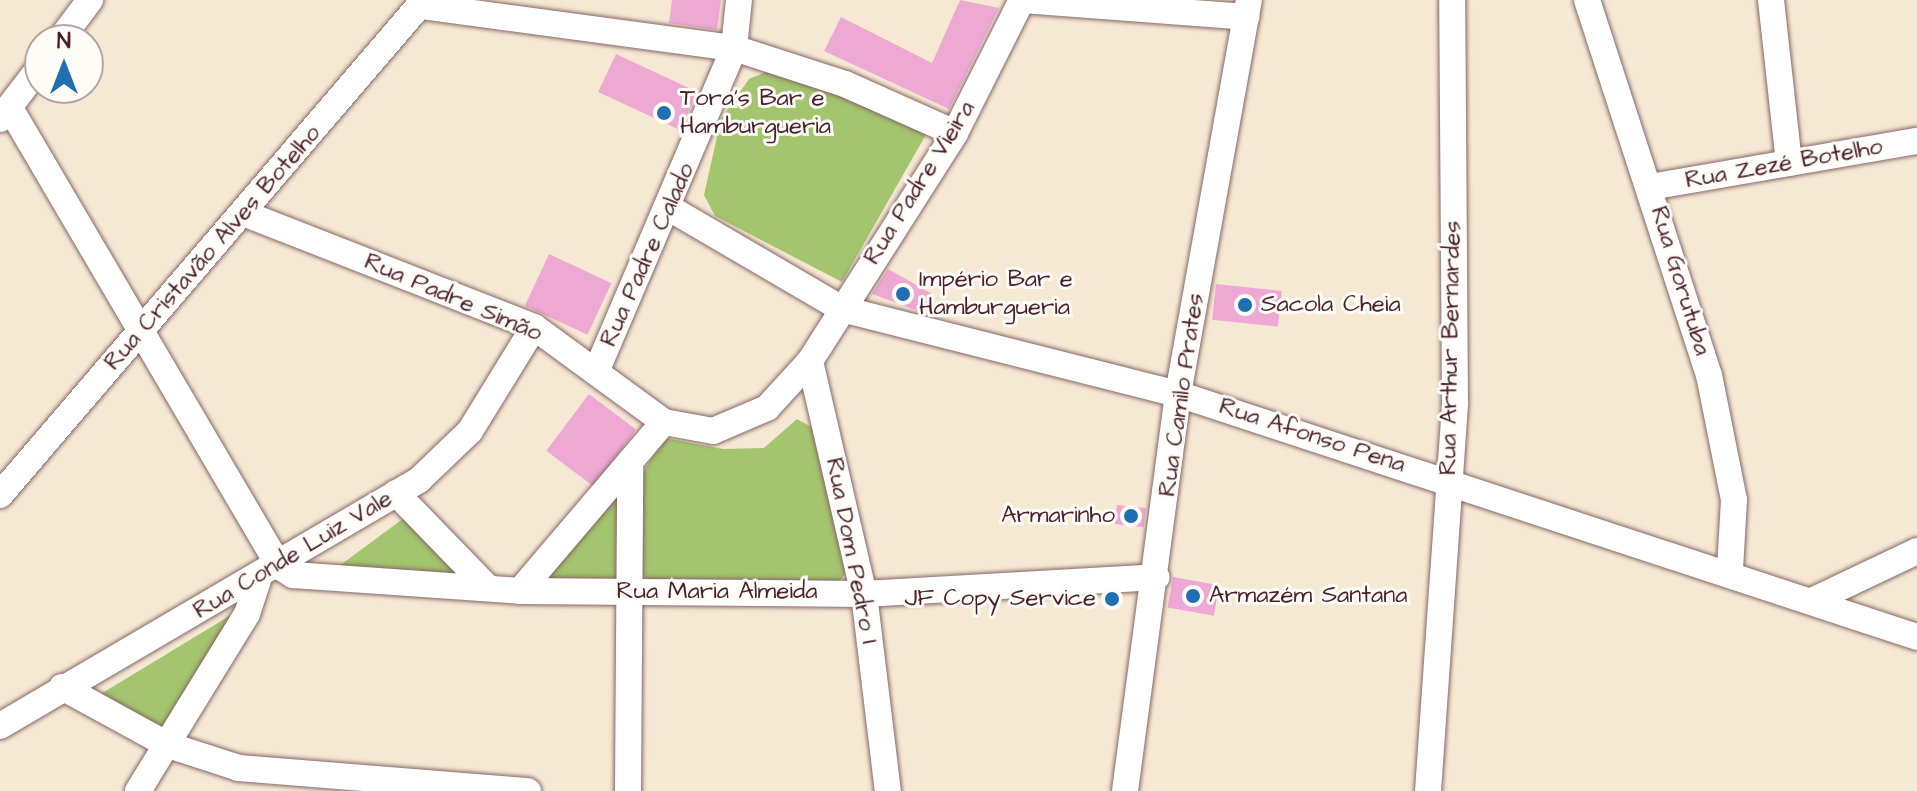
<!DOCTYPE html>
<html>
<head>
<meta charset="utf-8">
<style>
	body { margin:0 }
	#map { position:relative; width:1917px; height:791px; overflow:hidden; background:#f6e9d4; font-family:"Architects Daughter",sans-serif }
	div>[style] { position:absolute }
	.green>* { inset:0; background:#a3c56d }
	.building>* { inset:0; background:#eea8d4; transform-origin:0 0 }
	.roads { filter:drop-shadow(0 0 2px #866666) drop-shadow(0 0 2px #866666) }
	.minor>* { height:26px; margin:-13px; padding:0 13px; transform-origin:13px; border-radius:13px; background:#fff }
	.dots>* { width:22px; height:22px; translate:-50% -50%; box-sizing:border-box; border:4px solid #fdfcf7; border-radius:50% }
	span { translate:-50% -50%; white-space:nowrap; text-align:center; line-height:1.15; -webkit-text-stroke:6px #fdfcf7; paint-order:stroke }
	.poi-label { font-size:24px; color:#4a1f2b }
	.left { translate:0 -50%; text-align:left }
	.right { translate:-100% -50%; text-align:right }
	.street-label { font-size:24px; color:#4a1f2b }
	.north { position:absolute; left:24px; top:24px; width:80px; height:80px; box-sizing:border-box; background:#fdfcf7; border:2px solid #b5a4a5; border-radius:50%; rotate:0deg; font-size:22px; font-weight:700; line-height:32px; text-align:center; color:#4a1f2b }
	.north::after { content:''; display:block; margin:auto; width:28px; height:36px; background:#1f6fb2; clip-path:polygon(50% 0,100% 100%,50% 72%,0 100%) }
</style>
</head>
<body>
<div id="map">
	<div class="green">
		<i style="clip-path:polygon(768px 71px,806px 79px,928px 131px,842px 282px,715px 216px,704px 195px,721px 119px,749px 79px)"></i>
		<i style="clip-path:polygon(797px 419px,815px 429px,846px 573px,838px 583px,654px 582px,639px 574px,639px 478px,665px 438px,723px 449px,764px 448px)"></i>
		<i style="clip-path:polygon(622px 485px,626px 582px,539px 582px)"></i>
		<i style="clip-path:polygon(404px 518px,469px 576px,335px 569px)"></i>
		<i style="clip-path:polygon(231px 615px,162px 734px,99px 695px)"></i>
	</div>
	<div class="building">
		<i style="clip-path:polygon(672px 0,721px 0,717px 30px,669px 23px)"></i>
		<i style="clip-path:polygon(960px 0,999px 8px,949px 109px,824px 51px,841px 17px,932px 63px)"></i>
		<i style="left:616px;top:54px;width:90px;height:42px;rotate:25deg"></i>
		<i style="left:549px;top:254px;width:69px;height:57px;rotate:25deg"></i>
		<i style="clip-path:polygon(888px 269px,934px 295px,924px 313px,872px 294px)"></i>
		<i style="left:1216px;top:284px;width:66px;height:36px;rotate:6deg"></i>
		<i style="left:589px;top:394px;width:59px;height:71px;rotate:37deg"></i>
		<i style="left:1117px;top:505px;width:29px;height:19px;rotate:6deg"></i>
		<i style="left:1173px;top:577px;width:47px;height:31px;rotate:10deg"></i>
	</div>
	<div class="roads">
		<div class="minor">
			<i style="left:1022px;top:0;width:225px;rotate:4.3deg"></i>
			<i style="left:1587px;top:0;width:394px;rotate:72deg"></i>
			<i style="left:1709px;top:375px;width:127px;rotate:78.7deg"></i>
			<i style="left:1734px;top:500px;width:70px;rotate:93.3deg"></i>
			<i style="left:1771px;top:0;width:164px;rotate:83.7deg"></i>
			<i style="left:422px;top:6px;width:315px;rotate:7.7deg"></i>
			<i style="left:734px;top:48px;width:117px;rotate:18deg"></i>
			<i style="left:845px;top:84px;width:120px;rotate:24deg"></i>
			<i style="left:60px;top:40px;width:50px;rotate:-53.1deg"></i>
			<i style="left:10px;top:108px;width:531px;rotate:59.57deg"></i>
			<i style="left:279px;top:566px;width:17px;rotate:33deg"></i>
			<i style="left:293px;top:575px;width:228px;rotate:4deg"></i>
			<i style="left:520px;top:591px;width:344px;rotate:0.5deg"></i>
			<i style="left:864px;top:594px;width:293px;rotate:-3.3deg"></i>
			<i style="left:0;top:119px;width:66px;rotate:-52.4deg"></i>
			<i style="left:1650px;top:187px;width:271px;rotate:-9.8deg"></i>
			<i style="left:671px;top:209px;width:198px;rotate:30.3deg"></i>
			<i style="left:842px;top:309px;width:347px;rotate:14.2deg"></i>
			<i style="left:1178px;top:394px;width:778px;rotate:18.2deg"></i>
			<i style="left:243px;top:213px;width:313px;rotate:21.4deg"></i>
			<i style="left:534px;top:327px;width:161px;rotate:36.2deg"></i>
			<i style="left:664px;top:422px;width:50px;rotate:10.4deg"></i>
			<i style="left:713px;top:431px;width:59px;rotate:-23.1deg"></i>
			<i style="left:767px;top:408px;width:64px;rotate:-47.5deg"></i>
			<i style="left:810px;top:361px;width:270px;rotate:-57.5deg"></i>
			<i style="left:955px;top:133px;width:149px;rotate:-63.3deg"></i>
			<i style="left:810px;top:361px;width:239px;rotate:77deg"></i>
			<i style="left:864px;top:594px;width:198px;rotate:83.1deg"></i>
			<i style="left:596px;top:372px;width:352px;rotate:-66.9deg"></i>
			<i style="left:734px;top:48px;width:48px;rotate:-84.1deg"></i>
			<i style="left:396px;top:493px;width:132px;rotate:45.9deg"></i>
			<i style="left:0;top:495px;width:652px;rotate:-49.42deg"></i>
			<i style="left:520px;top:591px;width:222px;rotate:-49.6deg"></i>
			<i style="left:1816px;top:599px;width:112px;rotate:-25.4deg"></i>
			<i style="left:62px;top:687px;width:121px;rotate:28.7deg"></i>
			<i style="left:168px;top:745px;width:75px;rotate:17.9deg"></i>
			<i style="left:239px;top:768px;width:290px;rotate:4.6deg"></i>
			<i style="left:0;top:726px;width:486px;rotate:-30.4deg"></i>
			<i style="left:419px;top:480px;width:71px;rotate:-43.9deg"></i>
			<i style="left:470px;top:431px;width:122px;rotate:-58.4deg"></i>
			<i style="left:138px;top:791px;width:208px;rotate:-58.4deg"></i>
			<i style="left:247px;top:614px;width:35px;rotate:-72deg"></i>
			<i style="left:628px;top:791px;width:326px;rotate:-89.6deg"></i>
			<i style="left:1125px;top:791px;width:401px;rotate:-82.4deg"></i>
			<i style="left:1178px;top:394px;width:400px;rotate:-79.8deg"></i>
			<i style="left:1428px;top:791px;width:390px;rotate:-86deg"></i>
			<i style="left:1455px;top:402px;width:402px;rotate:-90.4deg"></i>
		</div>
	</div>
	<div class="dots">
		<i style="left:664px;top:113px;background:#1f6fb2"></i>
		<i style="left:903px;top:294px;background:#1f6fb2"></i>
		<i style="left:1245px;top:305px;background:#1f6fb2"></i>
		<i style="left:1131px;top:516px;background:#1f6fb2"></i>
		<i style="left:1193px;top:596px;background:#1f6fb2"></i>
		<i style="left:1112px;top:599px;background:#1f6fb2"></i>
	</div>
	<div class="poi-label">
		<span class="left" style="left:680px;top:113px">Tora's Bar e<br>Hamburgueria</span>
		<span class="left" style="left:919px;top:294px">Império Bar e<br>Hamburgueria</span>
		<span class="left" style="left:1261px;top:305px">Sacola Cheia</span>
		<span class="right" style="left:1115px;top:516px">Armarinho</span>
		<span class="left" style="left:1209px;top:596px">Armazém Santana</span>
		<span class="right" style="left:1096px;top:599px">JF Copy Service</span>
	</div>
	<div class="street-label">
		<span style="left:1784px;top:164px;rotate:-10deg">Rua Zezé Botelho</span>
		<span style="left:920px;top:183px;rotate:-58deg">Rua Padre Vieira</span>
		<span style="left:213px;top:248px;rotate:-49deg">Rua Cristavão Alves Botelho</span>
		<span style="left:648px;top:255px;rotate:-66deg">Rua Padre Calado</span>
		<span style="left:1680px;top:281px;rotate:73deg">Rua Gorutuba</span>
		<span style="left:453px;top:298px;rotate:23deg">Rua Padre Simão</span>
		<span style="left:1451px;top:348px;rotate:-89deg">Rua Arthur Bernardes</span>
		<span style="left:1182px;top:395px;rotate:-82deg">Rua Camilo Prates</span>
		<span style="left:1312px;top:436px;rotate:18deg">Rua Afonso Pena</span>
		<span style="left:851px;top:551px;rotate:79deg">Rua Dom Pedro I</span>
		<span style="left:293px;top:555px;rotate:-31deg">Rua Conde Luiz Vale</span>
		<span style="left:717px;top:592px">Rua Maria Almeida</span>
	</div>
	<div class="north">N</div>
</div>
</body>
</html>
